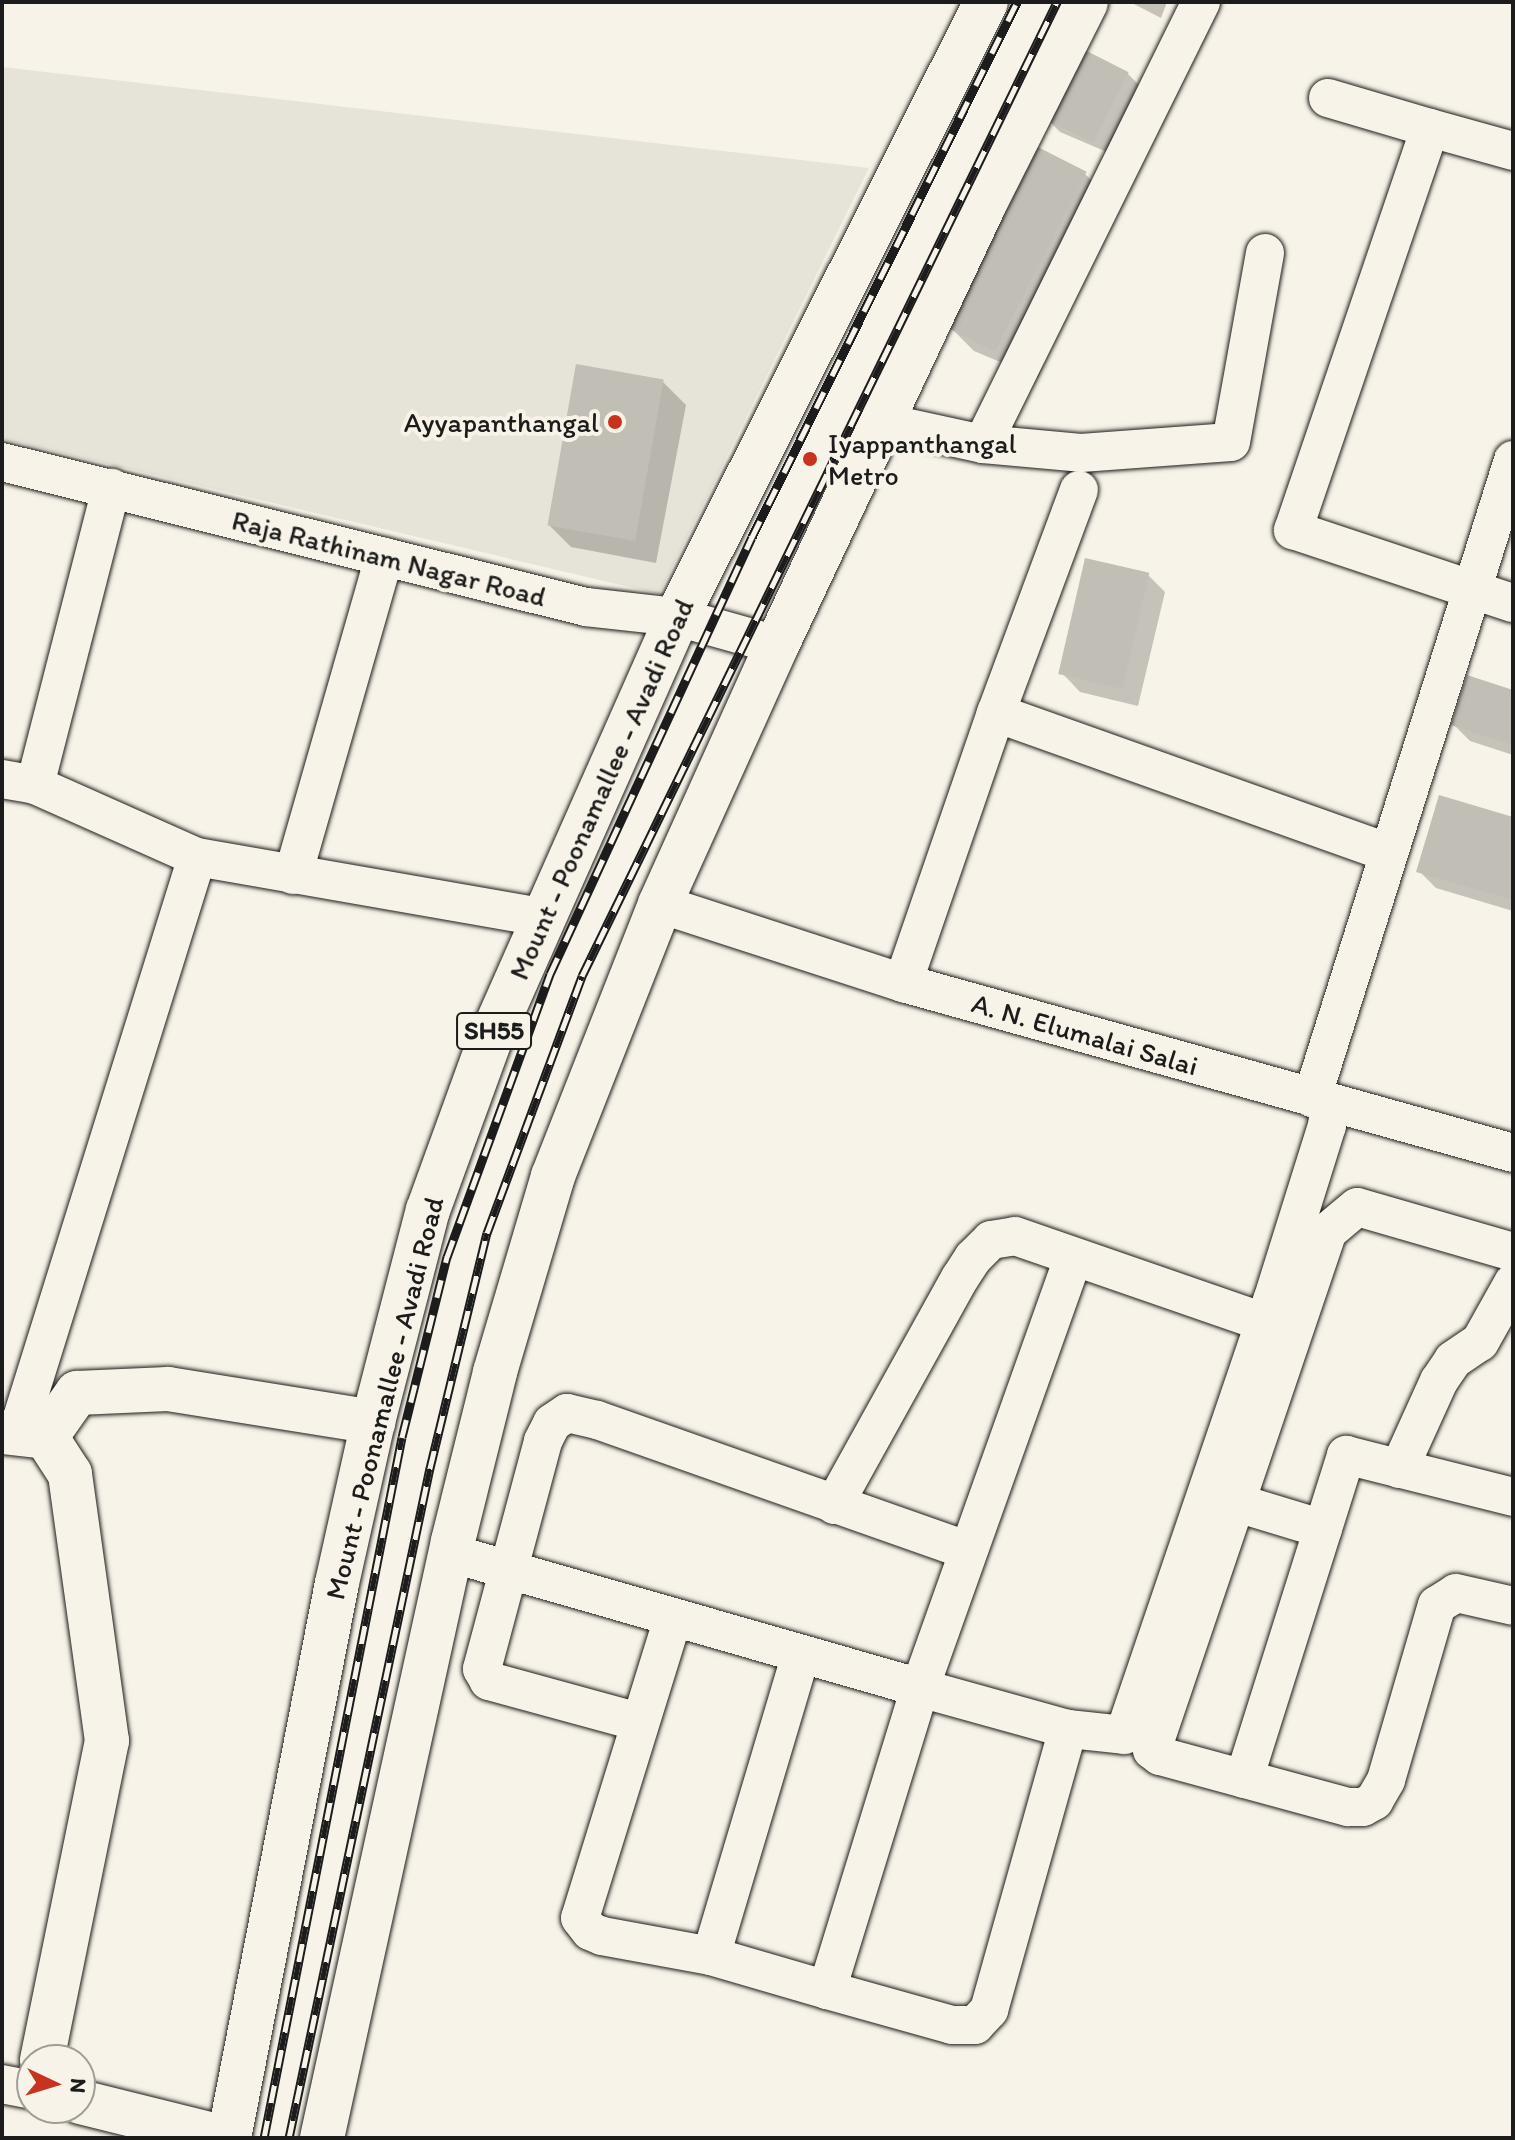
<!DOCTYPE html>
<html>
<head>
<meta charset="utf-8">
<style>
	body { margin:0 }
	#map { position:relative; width:1515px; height:2140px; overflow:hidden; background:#f7f3e8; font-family:Itim,sans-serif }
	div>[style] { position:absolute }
	.built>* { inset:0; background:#e6e3d9 }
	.shadow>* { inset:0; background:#0003 }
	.building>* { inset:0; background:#c0beb5; transform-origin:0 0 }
	.roads { filter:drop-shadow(0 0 2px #1c1c1c) drop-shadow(0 0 2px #1c1c1c) }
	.minor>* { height:38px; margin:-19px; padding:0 19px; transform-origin:19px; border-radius:19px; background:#f7f3e8 }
	.tertiary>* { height:44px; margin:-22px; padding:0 22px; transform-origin:22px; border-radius:22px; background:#f7f3e8 }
	.primary>* { height:44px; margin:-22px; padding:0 22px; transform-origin:22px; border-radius:22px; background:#f7f3e8 }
	.rail>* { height:9px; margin-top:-4.5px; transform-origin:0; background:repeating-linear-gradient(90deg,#f7f3e8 0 18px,#1c1c1c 0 36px); box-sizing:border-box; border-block:2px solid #1c1c1c }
	.dots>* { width:22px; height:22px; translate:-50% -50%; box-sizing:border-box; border:4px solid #f7f3e8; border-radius:50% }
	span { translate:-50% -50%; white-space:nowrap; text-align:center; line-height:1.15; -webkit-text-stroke:8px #f7f3e8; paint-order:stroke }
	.shield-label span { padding:2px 6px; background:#f7f3e8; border:2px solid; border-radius:6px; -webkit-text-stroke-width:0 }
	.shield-label { font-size:26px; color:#1c1c1c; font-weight:700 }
	.poi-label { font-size:28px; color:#1c1c1c }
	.right { translate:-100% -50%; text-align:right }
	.left { translate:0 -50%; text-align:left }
	.street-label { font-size:28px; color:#1c1c1c }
	.frame { position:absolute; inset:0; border:4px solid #1c1c1c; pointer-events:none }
	.north { position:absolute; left:16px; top:2044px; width:80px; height:80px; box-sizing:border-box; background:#f7f3e8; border:2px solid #9f9d96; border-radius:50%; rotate:94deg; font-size:22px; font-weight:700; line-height:32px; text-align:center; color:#1c1c1c }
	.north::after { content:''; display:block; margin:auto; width:28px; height:36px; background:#c8321e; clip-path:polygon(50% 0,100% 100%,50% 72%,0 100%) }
</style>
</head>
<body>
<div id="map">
	<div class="built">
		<i style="clip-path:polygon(2px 67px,869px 168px,659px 594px,2px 439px)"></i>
	</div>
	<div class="shadow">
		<i style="clip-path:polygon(1130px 2px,1167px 2px,1161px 18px)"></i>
		<i style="clip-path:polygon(1128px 74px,1145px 91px,1114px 155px,1060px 132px,1043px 115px)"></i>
		<i style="clip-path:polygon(1085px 174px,1108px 197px,1038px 378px,974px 351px,951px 328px)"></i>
		<i style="clip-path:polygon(663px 382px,686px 405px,656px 563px,571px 547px,548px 524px)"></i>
		<i style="clip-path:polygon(1148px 575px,1165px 592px,1138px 706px,1080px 692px,1063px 674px)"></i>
		<i style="clip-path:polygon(1513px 692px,1513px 755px,1470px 741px,1453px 724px)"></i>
		<i style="clip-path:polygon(1513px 819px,1513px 911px,1436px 888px,1419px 871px)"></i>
	</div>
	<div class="building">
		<i style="left:1077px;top:46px;width:58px;height:79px;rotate:27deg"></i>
		<i style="left:1026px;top:141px;width:68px;height:202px;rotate:27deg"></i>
		<i style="left:576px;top:364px;width:89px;height:164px;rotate:10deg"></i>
		<i style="left:1085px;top:558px;width:66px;height:119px;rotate:13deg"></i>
		<i style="clip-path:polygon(1467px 675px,1513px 690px,1513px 745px,1451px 725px)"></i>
		<i style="clip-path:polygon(1439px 795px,1513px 817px,1513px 900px,1416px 872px)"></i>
	</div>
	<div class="roads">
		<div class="minor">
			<i style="left:1201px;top:2px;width:493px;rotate:116.3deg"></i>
			<i style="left:983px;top:444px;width:98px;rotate:5.2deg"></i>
			<i style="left:1081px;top:453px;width:150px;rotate:-4.2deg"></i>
			<i style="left:1231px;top:442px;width:192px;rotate:-79.8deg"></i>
			<i style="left:1328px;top:98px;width:106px;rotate:16.4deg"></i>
			<i style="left:1513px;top:151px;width:86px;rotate:-164.5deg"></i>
			<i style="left:1430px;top:128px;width:425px;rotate:108.8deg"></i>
			<i style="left:1293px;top:530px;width:232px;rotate:18.4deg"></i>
			<i style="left:882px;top:422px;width:103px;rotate:12.3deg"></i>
			<i style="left:2px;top:462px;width:602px;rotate:13.94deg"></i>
			<i style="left:586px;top:607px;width:92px;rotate:6.3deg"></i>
			<i style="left:677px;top:617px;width:104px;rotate:15.6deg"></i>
			<i style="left:996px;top:713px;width:238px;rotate:-69.6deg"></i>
			<i style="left:2px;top:779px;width:34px;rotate:10deg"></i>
			<i style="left:35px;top:785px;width:177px;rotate:24deg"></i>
			<i style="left:197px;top:857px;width:350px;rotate:9.9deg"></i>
			<i style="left:35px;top:785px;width:307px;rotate:-75.6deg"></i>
			<i style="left:293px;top:875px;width:331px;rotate:-74deg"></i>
			<i style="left:660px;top:904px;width:256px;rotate:18deg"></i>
			<i style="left:903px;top:983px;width:633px;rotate:15.57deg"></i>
			<i style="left:903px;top:983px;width:286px;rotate:-71deg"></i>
			<i style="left:996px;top:713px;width:417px;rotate:19.6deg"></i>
			<i style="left:1312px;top:1098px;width:669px;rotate:-72.51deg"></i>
			<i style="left:1513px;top:1252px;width:162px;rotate:-163.9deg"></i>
			<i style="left:1357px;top:1207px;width:38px;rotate:140deg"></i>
			<i style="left:1328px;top:1231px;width:548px;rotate:108.73deg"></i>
			<i style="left:1152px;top:1750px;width:10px;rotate:37deg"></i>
			<i style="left:1160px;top:1756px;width:195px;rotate:15.2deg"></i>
			<i style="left:1348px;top:1807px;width:15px"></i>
			<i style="left:1363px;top:1807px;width:13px;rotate:-29deg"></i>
			<i style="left:1374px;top:1801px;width:24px;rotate:-60deg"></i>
			<i style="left:1386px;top:1780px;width:182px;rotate:-73.8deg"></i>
			<i style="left:1437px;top:1605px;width:22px;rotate:-32deg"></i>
			<i style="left:1456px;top:1593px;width:58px;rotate:12.8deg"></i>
			<i style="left:17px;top:1434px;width:604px;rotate:-72.67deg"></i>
			<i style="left:1399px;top:1469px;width:97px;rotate:-65.6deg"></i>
			<i style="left:1439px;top:1381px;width:25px;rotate:-56deg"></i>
			<i style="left:1453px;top:1360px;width:32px;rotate:-34deg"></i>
			<i style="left:1480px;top:1342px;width:68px;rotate:-60.8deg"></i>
			<i style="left:1234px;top:1502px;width:93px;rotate:16.9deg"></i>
			<i style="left:834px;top:1505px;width:260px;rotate:-61deg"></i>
			<i style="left:960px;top:1278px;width:24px;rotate:-57deg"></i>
			<i style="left:973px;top:1258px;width:25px;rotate:-45deg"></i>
			<i style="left:991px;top:1240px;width:24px;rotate:-9deg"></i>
			<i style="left:1015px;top:1236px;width:263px;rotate:19.1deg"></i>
			<i style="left:450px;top:1553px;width:489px;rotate:16deg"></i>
			<i style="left:920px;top:1688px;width:456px;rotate:-70.4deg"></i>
			<i style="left:673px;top:1618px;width:314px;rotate:107.2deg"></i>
			<i style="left:580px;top:1918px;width:16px;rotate:52deg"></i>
			<i style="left:590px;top:1931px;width:13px;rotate:23deg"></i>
			<i style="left:602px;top:1936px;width:111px;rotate:10.4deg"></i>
			<i style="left:711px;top:1956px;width:121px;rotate:16.3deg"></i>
			<i style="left:827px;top:1990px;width:316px;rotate:-72.9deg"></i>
			<i style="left:920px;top:1688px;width:154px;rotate:15.5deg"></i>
			<i style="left:639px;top:1722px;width:156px;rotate:-164.7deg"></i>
			<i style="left:489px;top:1681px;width:14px;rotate:-120deg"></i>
			<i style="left:482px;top:1669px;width:236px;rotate:-75deg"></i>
			<i style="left:543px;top:1441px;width:20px;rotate:-63deg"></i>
			<i style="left:552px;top:1423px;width:18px;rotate:-34deg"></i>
			<i style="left:567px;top:1413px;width:31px;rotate:13deg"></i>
			<i style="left:597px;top:1420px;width:393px;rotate:19.4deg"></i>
			<i style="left:1244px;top:1779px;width:340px;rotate:-72.5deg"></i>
			<i style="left:1346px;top:1455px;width:172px;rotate:14.1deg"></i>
			<i style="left:711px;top:1956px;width:312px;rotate:-73.4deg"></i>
			<i style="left:827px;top:1990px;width:130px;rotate:15.6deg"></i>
			<i style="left:952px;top:2025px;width:23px"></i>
			<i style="left:975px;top:2025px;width:21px;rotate:-47deg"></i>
			<i style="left:989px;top:2010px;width:292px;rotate:-74.3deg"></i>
			<i style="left:1068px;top:1729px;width:56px;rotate:6.1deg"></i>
			<i style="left:1124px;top:1735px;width:459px;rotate:-71.2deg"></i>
			<i style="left:1272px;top:1301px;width:183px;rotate:-72.6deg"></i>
			<i style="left:1327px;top:1126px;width:23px;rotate:-83deg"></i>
			<i style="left:2px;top:2084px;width:31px;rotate:11deg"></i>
		</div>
		<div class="tertiary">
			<i style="left:2px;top:1432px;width:44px;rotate:6.5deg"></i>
			<i style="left:46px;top:1437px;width:54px;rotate:-54.8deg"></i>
			<i style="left:77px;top:1393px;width:91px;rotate:-2.5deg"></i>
			<i style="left:168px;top:1389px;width:208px;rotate:9.1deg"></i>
			<i style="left:42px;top:2060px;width:326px;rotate:-78.5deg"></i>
			<i style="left:107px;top:1741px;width:270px;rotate:-97.9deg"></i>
			<i style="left:70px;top:1474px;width:44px;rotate:-123deg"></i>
			<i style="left:80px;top:2102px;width:150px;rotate:13.9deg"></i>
		</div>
		<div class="primary">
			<i style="left:229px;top:2138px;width:565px;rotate:-78.99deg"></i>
			<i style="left:337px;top:1583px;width:165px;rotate:-77.4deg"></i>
			<i style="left:373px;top:1422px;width:219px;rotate:-75.5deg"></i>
			<i style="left:428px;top:1210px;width:179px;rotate:-70deg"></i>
			<i style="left:489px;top:1042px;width:465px;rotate:-66.1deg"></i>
			<i style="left:677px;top:617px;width:688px;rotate:-63.32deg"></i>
			<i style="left:322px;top:2138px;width:611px;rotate:-77.62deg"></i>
			<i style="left:453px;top:1541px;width:174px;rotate:-76deg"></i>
			<i style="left:495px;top:1372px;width:204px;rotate:-73.5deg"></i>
			<i style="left:553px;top:1176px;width:292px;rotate:-68.5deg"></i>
			<i style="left:660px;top:904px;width:284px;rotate:-65.7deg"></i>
			<i style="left:777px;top:645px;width:486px;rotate:-64.8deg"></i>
			<i style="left:984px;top:205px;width:227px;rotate:-63.3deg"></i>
		</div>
	</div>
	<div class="rail">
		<i style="left:264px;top:2138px;width:714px;rotate:-78.86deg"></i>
		<i style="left:402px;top:1437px;width:186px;rotate:-76deg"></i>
		<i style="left:447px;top:1257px;width:301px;rotate:-70deg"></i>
		<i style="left:550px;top:974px;width:481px;rotate:-65.2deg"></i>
		<i style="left:752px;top:537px;width:597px;rotate:-63.65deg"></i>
		<i style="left:289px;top:2138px;width:685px;rotate:-78.12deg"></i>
		<i style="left:430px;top:1468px;width:242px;rotate:-76.4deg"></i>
		<i style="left:487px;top:1233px;width:274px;rotate:-69.7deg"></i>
		<i style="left:582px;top:976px;width:1084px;rotate:-64deg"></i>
	</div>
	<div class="dots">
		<i style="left:615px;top:422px;background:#c8321e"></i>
		<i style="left:810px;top:459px;background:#c8321e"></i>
	</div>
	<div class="shield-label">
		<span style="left:494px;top:1031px">SH55</span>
	</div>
	<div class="poi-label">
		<span class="right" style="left:599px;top:422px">Ayyapanthangal</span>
		<span class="left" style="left:828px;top:459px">Iyappanthangal<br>Metro</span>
	</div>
	<div class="street-label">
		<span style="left:389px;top:558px;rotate:14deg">Raja Rathinam Nagar Road</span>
		<span style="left:601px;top:789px;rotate:-66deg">Mount - Poonamallee - Avadi Road</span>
		<span style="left:1085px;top:1034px;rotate:16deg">A. N. Elumalai Salai</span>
		<span style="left:384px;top:1398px;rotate:-76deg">Mount - Poonamallee - Avadi Road</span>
	</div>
	<div class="frame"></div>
	<div class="north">N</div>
</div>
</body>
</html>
